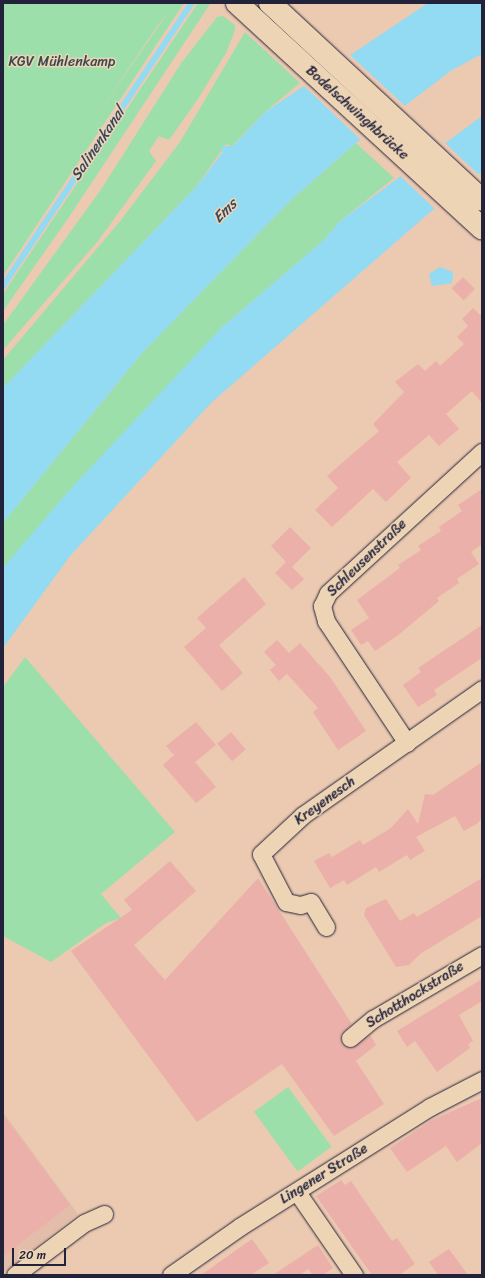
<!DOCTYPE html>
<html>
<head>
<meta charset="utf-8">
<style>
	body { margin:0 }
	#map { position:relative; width:485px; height:1278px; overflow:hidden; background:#ecc9b1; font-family:Sriracha,sans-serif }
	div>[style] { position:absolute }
	.built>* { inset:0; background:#e4bcaa }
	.green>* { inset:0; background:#9cdfab; transform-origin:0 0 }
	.water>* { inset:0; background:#92dbf3 }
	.pier>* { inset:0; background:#ecc9b1 }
	.stream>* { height:5.5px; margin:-2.75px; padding:0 2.75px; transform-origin:2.75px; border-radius:2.75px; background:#92dbf3 }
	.building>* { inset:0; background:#ebb0a9; transform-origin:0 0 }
	.roads { filter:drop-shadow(0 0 1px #22223b) drop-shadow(0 0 1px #22223b) }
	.street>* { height:17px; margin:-8.5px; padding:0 8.5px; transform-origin:8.5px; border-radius:8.5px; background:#edd4b5 }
	.secondary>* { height:22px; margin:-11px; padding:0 11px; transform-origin:11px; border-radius:11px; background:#edd4b5 }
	span { translate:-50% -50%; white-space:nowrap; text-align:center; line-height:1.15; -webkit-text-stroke:3px #edd4b5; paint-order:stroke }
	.park-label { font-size:14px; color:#3a4851 }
	.street-label { font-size:14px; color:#22223b }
	.water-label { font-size:15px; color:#384760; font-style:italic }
	.frame { position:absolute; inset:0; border:4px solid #22223b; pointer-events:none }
	.scale { position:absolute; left:12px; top:1248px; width:54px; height:18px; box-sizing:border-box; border:2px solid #22223b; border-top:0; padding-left:5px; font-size:12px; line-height:14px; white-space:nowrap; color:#22223b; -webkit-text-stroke:3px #edd4b5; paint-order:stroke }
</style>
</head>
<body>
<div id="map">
	<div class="built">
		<i style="clip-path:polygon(3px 1112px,78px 1214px,3px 1273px)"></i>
	</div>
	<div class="green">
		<i style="clip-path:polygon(evenodd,3px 3px,184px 3px,3px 276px,3px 3px,167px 14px,92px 123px,158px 25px,167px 14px)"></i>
		<i style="clip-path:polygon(198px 3px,210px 4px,67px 220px,3px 311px,3px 294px)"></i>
		<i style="clip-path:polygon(223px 16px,235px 25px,235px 30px,226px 53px,198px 99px,169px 140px,159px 136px,149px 151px,156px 161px,98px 241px,3px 350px,3px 325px,100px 191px,182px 62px,217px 17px)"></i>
		<i style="clip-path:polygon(245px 32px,300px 83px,265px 112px,232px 146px,226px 144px,196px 187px,3px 388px,3px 360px,121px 220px,180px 142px)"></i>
		<i style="clip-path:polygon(356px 143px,394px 178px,340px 221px,324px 240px,221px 328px,3px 568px,3px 523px,143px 352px,291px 200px)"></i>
		<i style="clip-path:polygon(25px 657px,175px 832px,101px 894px,121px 918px,106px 923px,51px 962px,3px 936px,3px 687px)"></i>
		<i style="left:288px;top:1087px;width:74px;height:42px;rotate:54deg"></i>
	</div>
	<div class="water">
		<i style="clip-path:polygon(428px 3px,482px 3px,482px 54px,452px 70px,356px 143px,291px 200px,143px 352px,3px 523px,3px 388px,196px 187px,222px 153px,222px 146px,233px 146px,265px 112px)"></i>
		<i style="clip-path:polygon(482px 116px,482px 172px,428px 214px,212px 402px,70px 556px,3px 648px,3px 568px,65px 495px,221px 328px,324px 240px,340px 221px)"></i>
		<i style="clip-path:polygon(440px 267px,453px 272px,452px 283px,432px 286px,429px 274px)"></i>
	</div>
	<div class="pier">
		<i style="clip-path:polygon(348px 53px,406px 107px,362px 141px,302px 84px)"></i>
		<i style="clip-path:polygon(443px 141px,480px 176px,436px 210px,397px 173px)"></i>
	</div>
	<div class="stream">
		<i style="left:3px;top:286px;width:340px;rotate:-56.3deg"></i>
	</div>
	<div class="building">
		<i style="left:463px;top:277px;width:17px;height:16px;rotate:45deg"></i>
		<i style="clip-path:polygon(473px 308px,480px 315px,482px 313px,482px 403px,472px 391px,446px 414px,459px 429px,439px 446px,429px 435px,397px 462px,411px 478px,386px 502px,373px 489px,332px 527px,315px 510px,338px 488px,327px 476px,379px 431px,373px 424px,404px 392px,395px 382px,418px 364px,425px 371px,436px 361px,440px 366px,464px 344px,457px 337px,468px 326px,462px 319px)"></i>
		<i style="clip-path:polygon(482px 489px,482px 544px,471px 552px,479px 564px,457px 579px,459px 583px,437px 598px,439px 601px,397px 636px,375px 651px,368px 641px,361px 645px,351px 630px,369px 618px,357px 600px,400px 568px,398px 565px,421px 550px,418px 546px,441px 531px,439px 527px,462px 511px,458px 505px)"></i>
		<i style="clip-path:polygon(290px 527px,311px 548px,292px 567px,304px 579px,292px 590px,275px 573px,286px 562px,271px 546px)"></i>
		<i style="clip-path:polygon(244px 577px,266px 604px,219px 645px,243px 673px,222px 691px,184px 647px,206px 628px,197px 618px)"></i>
		<i style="clip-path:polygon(482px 625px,482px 658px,434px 690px,437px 695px,418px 707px,403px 685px,421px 672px,418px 668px)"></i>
		<i style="clip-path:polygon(277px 640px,289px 653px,300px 643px,330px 677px,366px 731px,338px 750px,313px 712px,318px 708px,287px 674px,279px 681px,270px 670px,276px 665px,264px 652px)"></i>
		<i style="clip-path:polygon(196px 722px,216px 745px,195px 762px,216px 787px,196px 803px,163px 765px,174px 755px,166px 746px)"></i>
		<i style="left:231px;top:732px;width:23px;height:18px;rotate:50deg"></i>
		<i style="clip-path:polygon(482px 762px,482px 818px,478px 823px,464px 831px,455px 816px,416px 837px,425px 851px,410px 860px,407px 855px,379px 872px,376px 867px,347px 885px,344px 880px,330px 888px,314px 861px,329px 853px,332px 857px,360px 840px,363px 845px,391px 828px,408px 809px,418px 824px,425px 794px,433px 795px)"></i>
		<i style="clip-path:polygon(170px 861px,196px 891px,134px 945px,165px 980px,258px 878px,352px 1024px,341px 1034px,342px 1044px,352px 1048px,370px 1035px,376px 1045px,356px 1061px,384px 1104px,334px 1136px,282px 1064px,197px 1122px,71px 951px,132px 910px,124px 900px)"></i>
		<i style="clip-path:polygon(482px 878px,482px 916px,420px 954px,409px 965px,396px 967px,364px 915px,366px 908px,386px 899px,400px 921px,414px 913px,417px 917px)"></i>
		<i style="clip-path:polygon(482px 979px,482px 1001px,459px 1015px,473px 1041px,468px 1044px,470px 1048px,437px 1072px,415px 1041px,407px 1047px,397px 1031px)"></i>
		<i style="clip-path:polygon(482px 1098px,482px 1143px,457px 1162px,446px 1146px,407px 1172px,390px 1148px,432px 1120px)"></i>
		<i style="clip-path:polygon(3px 1115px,70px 1205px,3px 1256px)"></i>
		<i style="clip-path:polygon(341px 1180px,345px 1185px,351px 1181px,392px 1241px,397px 1238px,415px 1264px,399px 1275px,372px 1275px,316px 1196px)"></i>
		<i style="clip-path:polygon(252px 1239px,269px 1263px,251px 1275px,201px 1275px)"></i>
		<i style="clip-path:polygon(318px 1245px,333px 1268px,323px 1275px,313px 1275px,308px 1269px,300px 1275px,273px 1275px)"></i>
		<i style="clip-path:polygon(449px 1249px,468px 1275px,438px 1275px,429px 1262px)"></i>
	</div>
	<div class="roads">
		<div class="street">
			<i style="left:407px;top:743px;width:146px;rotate:-123.6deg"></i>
			<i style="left:326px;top:621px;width:16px;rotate:-105deg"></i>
			<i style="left:322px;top:606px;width:14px;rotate:-65deg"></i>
			<i style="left:328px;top:593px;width:209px;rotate:-42.5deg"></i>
			<i style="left:326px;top:927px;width:29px;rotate:-121deg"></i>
			<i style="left:311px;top:902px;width:11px;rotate:165deg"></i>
			<i style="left:300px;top:905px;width:14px;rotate:-168deg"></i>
			<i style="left:286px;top:902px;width:54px;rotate:-117.5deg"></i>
			<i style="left:261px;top:854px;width:57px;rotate:-42.9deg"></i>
			<i style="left:303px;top:815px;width:219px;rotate:-35.1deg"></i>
			<i style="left:350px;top:1038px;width:30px;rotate:-40deg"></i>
			<i style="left:373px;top:1019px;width:126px;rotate:-30.4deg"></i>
			<i style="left:297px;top:1192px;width:101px;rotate:55.5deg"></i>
			<i style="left:15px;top:1275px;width:86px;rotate:-37deg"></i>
			<i style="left:84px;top:1223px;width:22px;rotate:-24deg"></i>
			<i style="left:171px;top:1275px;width:85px;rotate:-35deg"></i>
			<i style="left:241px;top:1226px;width:223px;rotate:-32.2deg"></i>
			<i style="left:430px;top:1107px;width:59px;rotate:-27.4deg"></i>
		</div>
		<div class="secondary">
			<i style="left:237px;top:3px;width:333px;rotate:42.6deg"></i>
			<i style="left:270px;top:3px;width:289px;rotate:42.9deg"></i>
		</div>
	</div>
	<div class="park-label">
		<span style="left:62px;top:62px">KGV Mühlenkamp</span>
	</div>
	<div class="street-label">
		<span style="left:357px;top:113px;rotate:42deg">Bodelschwinghbrücke</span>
		<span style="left:367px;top:558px;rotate:-44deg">Schleusenstraße</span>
		<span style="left:325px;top:801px;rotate:-36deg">Kreyenesch</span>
		<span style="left:415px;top:995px;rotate:-32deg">Schotthockstraße</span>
		<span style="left:324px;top:1174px;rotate:-32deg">Lingener Straße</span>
	</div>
	<div class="water-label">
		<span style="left:98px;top:144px;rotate:-56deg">Salinenkanal</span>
		<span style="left:225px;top:211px;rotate:-45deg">Ems</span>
	</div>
	<div class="frame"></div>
	<div class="scale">20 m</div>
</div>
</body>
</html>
